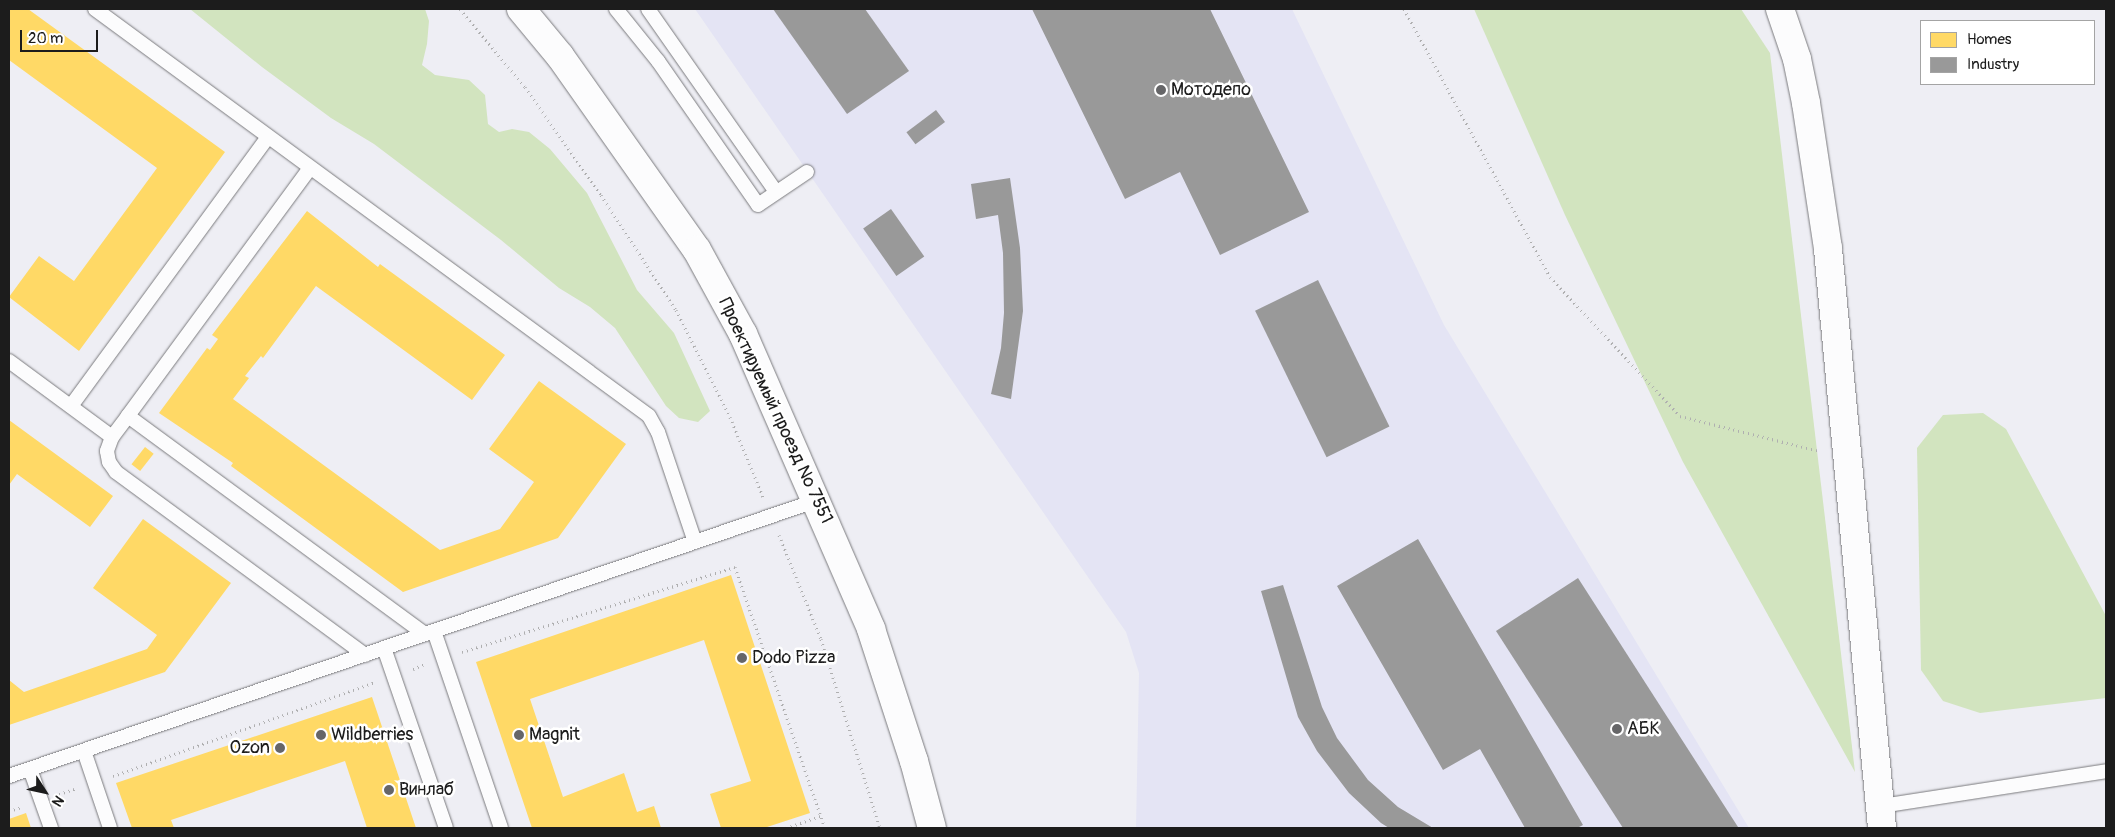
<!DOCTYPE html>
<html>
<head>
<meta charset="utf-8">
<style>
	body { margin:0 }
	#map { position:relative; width:2115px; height:837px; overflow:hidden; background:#eeeef4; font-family:Pangolin,sans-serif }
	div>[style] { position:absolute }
	.built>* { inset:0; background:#e4e4f4 }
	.green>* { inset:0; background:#d2e4bf }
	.homes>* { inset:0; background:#ffd966; transform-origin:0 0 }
	.industry>* { inset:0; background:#999; transform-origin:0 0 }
	.path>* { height:3px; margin-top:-1.5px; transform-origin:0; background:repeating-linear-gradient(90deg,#afafb0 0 1px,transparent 0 5px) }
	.roads { filter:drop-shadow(0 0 1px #7a7a7d) drop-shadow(0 0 1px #7a7a7d) }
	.service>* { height:14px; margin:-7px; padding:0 7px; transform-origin:7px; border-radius:7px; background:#fcfcfd }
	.minor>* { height:28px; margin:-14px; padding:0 14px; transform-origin:14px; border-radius:14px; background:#fcfcfd }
	.dots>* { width:14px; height:14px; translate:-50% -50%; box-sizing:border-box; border:2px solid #fff; border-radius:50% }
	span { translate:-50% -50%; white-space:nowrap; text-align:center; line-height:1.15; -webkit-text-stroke:5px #fff; paint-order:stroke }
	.poi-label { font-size:18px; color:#1c1c1c }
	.left { translate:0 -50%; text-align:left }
	.right { translate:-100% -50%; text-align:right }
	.street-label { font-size:18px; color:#1c1c1c }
	.frame { position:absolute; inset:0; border:10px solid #1c1c1c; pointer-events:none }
	.legend { position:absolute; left:1920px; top:20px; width:175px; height:65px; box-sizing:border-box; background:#fff; border:1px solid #a4a4a4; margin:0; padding:6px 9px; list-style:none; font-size:15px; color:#1c1c1c }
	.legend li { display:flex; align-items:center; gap:10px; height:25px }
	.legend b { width:25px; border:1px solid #a4a4a4 }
	.north { position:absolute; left:20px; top:767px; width:50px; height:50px; -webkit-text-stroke:4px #fff; paint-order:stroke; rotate:125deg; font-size:14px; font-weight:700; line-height:20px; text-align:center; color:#1c1c1c }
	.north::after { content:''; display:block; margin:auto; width:18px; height:22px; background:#1c1c1c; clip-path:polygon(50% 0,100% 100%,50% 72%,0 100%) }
	.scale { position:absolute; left:20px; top:30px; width:78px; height:22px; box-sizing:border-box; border:2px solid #1c1c1c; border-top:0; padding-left:6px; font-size:15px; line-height:18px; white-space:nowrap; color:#1c1c1c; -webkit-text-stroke:4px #fff; paint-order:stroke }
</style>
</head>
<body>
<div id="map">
	<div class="built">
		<i style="clip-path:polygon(695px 9px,1292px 9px,1444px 325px,1749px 828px,1136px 828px,1139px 673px,1126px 632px)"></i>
	</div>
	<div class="green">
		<i style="clip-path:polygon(190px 9px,425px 9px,429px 21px,427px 44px,422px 65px,435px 75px,469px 80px,485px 95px,488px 124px,499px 132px,512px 129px,529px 132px,550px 149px,587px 193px,637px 290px,674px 333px,710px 411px,698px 422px,679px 418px,666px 406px,615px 328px,590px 307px,559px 288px,501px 240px,374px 144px,331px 118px,262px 67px)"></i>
		<i style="clip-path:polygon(1474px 9px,1741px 9px,1770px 53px,1855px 772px,1683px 462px,1565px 215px)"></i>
		<i style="clip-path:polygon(1983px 413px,2006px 429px,2106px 616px,2106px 698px,1980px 713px,1943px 701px,1921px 670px,1917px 448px,1943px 415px)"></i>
	</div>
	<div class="homes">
		<i style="clip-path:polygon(9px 9px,28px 9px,225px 152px,79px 351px,9px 297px,39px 256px,74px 281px,157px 168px,9px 60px)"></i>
		<i style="clip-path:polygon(307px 211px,378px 267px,380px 264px,505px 355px,472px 400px,316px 286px,263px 358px,261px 356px,245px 376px,249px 378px,233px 399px,440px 550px,500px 529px,534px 482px,489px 449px,539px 381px,626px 444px,558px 538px,403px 592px,231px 466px,233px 463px,159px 413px,207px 348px,210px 350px,218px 339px,212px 335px)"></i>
		<i style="clip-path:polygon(9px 420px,113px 496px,90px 527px,17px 474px,9px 485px)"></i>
		<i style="left:145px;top:447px;width:11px;height:22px;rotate:38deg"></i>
		<i style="clip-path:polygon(143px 519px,231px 583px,165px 672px,9px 725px,9px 680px,24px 692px,147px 649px,157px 635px,93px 588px)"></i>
		<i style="clip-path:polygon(731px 575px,810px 813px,764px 828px,721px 828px,710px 794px,751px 781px,704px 640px,530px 699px,563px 797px,624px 773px,637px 812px,654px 806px,661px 828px,532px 828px,476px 662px)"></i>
		<i style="clip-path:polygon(372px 697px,416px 828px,367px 828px,345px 761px,171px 820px,174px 828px,132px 828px,116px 783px)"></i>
		<i style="clip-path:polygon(26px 813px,31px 828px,9px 828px,9px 819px)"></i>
	</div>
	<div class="industry">
		<i style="clip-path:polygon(773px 9px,865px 9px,909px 71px,847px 114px)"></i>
		<i style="clip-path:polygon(1032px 9px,1210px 9px,1309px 212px,1220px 255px,1180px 172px,1125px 199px)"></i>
		<i style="left:936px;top:110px;width:15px;height:37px;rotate:53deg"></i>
		<i style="clip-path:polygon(1010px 178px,1020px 248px,1023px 311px,1011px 399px,991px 394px,1001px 348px,1004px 313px,1003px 253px,998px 215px,976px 219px,971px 184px)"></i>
		<i style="left:891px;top:209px;width:58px;height:34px;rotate:55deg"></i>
		<i style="left:1318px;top:280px;width:163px;height:70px;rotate:64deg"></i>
		<i style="clip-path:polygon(1418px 539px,1583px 825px,1577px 828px,1525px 828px,1480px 749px,1443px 770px,1337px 586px)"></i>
		<i style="clip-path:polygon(1578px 578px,1738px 827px,1736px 828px,1623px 828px,1496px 631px)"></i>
		<i style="clip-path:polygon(1283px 585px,1322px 707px,1337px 738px,1368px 780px,1398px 807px,1433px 828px,1389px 828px,1381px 823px,1349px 793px,1317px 751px,1298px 717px,1261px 591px)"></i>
	</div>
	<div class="path">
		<i style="left:460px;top:9px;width:102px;rotate:50.2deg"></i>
		<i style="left:525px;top:87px;width:132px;rotate:54.9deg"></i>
		<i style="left:601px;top:195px;width:137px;rotate:56.9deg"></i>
		<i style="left:676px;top:310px;width:120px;rotate:63.2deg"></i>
		<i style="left:730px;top:417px;width:89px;rotate:67.5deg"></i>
		<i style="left:1404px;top:9px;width:305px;rotate:61.4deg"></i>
		<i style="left:1550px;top:277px;width:190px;rotate:46.9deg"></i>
		<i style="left:1680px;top:416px;width:143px;rotate:14.1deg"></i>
		<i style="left:779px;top:535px;width:112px;rotate:68deg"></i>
		<i style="left:821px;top:639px;width:198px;rotate:72.7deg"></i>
		<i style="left:462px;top:652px;width:286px;rotate:-17.3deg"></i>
		<i style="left:735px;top:567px;width:276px;rotate:71deg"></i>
		<i style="left:413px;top:669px;width:13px;rotate:-23deg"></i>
		<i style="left:113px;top:776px;width:279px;rotate:-19.7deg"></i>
		<i style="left:59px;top:794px;width:19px;rotate:-18deg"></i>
		<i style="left:9px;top:811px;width:14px;rotate:-17deg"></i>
		<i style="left:786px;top:828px;width:37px;rotate:-19deg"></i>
	</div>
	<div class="roads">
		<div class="service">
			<i style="left:95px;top:9px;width:687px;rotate:36.3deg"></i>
			<i style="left:649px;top:416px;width:18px;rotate:61deg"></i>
			<i style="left:658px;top:432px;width:116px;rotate:71.4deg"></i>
			<i style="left:616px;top:9px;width:67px;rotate:51.1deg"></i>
			<i style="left:658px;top:61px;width:175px;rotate:55.2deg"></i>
			<i style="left:758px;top:205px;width:59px;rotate:-34deg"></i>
			<i style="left:648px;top:9px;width:223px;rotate:55deg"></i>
			<i style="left:310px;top:168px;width:308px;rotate:126.3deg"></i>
			<i style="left:128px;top:416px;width:368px;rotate:36.3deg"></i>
			<i style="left:9px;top:361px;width:128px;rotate:36.4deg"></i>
			<i style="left:71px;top:406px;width:333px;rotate:-53.8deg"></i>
			<i style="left:128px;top:416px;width:26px;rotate:127deg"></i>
			<i style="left:112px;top:437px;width:15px;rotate:110deg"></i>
			<i style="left:107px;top:451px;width:11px;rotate:80deg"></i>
			<i style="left:109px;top:462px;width:12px;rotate:55deg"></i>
			<i style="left:116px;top:472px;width:309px;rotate:36.3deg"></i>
			<i style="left:434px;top:631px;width:208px;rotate:71.2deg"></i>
			<i style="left:384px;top:648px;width:190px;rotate:71deg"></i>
			<i style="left:84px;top:751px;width:81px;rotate:71.3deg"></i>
			<i style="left:30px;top:769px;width:63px;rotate:70.4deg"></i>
			<i style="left:9px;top:776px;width:855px;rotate:-18.84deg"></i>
			<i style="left:1881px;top:806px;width:228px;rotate:-8.8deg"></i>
		</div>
		<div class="minor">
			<i style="left:521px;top:9px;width:61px;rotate:50.3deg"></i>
			<i style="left:560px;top:56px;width:237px;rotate:54.8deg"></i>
			<i style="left:697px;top:250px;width:96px;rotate:61.3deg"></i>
			<i style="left:743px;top:334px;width:322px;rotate:66.5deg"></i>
			<i style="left:871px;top:629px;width:139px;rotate:72deg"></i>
			<i style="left:914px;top:761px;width:69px;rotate:75deg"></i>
			<i style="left:1780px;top:9px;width:53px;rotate:71.2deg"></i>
			<i style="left:1797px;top:59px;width:45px;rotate:78.4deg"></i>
			<i style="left:1806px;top:103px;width:148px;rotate:81.4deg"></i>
			<i style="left:1828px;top:249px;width:582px;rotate:84.67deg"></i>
		</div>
	</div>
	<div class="dots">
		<i style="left:1161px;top:90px;background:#666668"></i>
		<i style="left:742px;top:658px;background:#666668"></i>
		<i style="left:1617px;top:729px;background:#666668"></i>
		<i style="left:321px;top:735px;background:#666668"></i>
		<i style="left:519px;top:735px;background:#666668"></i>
		<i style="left:280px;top:748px;background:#666668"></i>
		<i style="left:389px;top:790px;background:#666668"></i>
	</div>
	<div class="poi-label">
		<span class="left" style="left:1171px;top:90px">Мотодепо</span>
		<span class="left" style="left:752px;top:658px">Dodo Pizza</span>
		<span class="left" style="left:1627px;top:729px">АБК</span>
		<span class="left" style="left:331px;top:735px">Wildberries</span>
		<span class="left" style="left:529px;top:735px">Magnit</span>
		<span class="right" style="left:270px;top:748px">Ozon</span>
		<span class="left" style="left:399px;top:790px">Винлаб</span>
	</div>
	<div class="street-label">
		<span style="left:775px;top:411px;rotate:65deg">Проектируемый проезд № 7551</span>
	</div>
	<div class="frame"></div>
	<ul class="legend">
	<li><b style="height:14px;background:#ffd966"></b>Homes</li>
	<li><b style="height:14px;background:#999"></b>Industry</li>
	</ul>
	<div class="north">N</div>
	<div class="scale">20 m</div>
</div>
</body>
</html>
